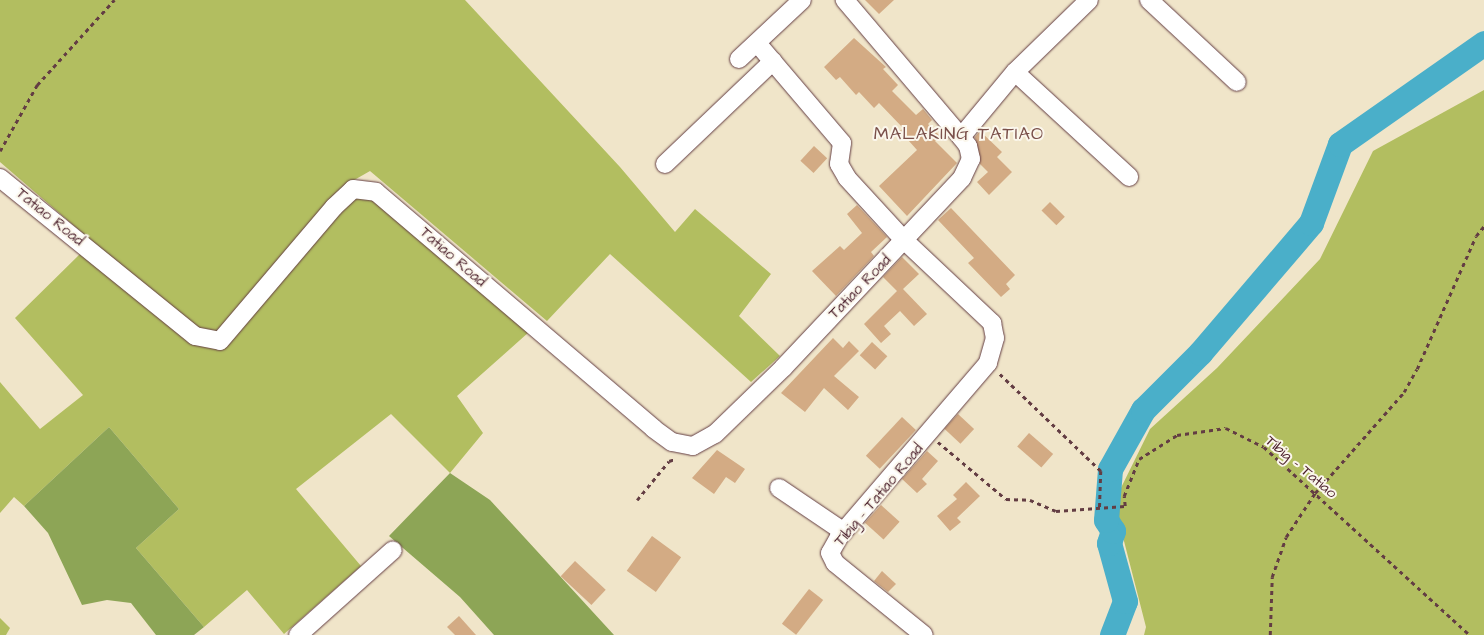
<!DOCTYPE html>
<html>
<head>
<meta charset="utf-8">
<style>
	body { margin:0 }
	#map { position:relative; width:1484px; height:635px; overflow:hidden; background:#f0e5c9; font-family:"Architects Daughter",sans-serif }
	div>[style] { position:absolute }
	.green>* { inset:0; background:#b2be60 }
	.forest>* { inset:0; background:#8da556 }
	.river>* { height:25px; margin:-12.5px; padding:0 12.5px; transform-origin:12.5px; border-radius:12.5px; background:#4aafc9 }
	.building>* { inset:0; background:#d3ab84; transform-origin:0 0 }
	.path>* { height:2.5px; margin-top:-1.25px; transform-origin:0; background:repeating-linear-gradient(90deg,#633d43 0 4px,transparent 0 8px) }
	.roads { filter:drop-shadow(0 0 1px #633d43) drop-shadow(0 0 1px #633d43) }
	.minor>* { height:18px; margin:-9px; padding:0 9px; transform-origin:9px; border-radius:9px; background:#fff }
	span { translate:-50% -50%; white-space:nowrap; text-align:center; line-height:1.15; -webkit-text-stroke:4px #fbf7ec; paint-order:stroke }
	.street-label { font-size:15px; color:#4a1f2b }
	.quarter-label { font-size:18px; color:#7a504a; letter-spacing:1px }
</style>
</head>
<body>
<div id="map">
	<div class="green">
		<i style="clip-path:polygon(0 0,465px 0,620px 167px,675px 232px,695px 209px,771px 274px,739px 316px,780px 356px,751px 382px,610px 254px,547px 321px,370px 171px,349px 183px,217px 334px,199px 328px,116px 262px,0 162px)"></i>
		<i style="clip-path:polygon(1484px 90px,1484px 635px,1144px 635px,1146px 627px,1114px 502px,1150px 429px,1217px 368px,1320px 259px,1373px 151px)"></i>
		<i style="clip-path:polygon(357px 198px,373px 198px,529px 332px,457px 396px,483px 433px,450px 473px,391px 414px,296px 489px,361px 566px,284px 634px,247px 590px,204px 627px,136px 548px,179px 509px,109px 427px,24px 506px,14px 497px,0 513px,0 382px,40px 429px,83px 395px,15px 318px,81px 253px,190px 343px,220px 350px,340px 209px)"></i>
		<i style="clip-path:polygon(0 618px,10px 628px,6px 635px,0 635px)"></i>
	</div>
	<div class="forest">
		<i style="clip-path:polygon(109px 427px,179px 509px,136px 548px,204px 627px,194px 635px,156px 635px,131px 603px,107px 600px,82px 605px,48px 533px,24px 506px)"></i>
		<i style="clip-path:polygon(450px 473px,490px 500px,614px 635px,494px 635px,460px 597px,389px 536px)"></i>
	</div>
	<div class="river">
		<i style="left:1112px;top:635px;width:36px;rotate:-69deg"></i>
		<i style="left:1125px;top:601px;width:60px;rotate:-105.4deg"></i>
		<i style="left:1109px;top:543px;width:13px;rotate:-72deg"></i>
		<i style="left:1113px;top:531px;width:13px;rotate:-122deg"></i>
		<i style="left:1106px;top:520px;width:51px;rotate:-85.5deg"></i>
		<i style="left:1110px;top:469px;width:68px;rotate:-60.8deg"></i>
		<i style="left:1143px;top:410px;width:81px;rotate:-45deg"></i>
		<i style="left:1200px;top:353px;width:171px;rotate:-49.5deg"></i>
		<i style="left:1311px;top:223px;width:84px;rotate:-69.8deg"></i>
		<i style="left:1340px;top:144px;width:176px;rotate:-35deg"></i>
	</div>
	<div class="building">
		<i style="clip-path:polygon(865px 0,894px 0,879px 14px)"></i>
		<i style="clip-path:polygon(854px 38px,886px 67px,883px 69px,898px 85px,892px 91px,916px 115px,923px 109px,932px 120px,928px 124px,940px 136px,935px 141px,957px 163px,907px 216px,879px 186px,917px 150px,900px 131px,903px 128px,879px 103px,874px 108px,859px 92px,856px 95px,840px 77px,836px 80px,824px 67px)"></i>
		<i style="clip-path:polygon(980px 131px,1002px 152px,997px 157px,1012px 172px,989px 195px,977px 182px,988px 172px,980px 164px,975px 137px)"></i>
		<i style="left:814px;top:146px;width:18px;height:20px;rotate:43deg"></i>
		<i style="left:1050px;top:202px;width:21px;height:12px;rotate:45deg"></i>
		<i style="clip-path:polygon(857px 205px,887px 237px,871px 252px,874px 256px,836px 296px,812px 271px,840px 246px,844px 250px,862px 233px,847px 214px)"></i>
		<i style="clip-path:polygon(951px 208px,1015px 275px,1006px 284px,1010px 289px,1001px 297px,968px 263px,974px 258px,938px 220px)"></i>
		<i style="clip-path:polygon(902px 257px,919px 274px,903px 289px,927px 314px,914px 326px,900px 311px,884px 326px,891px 334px,881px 343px,864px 324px,897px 291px,883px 277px)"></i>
		<i style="clip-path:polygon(833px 338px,843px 348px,849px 341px,859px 351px,834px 376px,859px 397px,848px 410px,824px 388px,805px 412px,781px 393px)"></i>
		<i style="left:872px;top:342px;width:21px;height:18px;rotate:43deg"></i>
		<i style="left:958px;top:414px;width:22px;height:20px;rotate:43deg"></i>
		<i style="left:902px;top:417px;width:19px;height:53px;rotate:43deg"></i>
		<i style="left:1029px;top:433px;width:32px;height:18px;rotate:41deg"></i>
		<i style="clip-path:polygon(717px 450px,745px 469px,735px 483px,726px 477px,714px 494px,692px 478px)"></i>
		<i style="clip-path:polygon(927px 451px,938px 461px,922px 479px,927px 484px,917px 493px,902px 479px)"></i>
		<i style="clip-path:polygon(966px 482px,980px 496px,957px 518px,961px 522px,950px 531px,937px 516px,957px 499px,953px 495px)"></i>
		<i style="left:881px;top:505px;width:25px;height:24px;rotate:42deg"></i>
		<i style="left:652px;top:536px;width:36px;height:43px;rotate:36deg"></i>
		<i style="left:575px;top:561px;width:42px;height:21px;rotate:43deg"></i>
		<i style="clip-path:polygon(882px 571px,896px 584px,888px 592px,874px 581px)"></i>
		<i style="left:809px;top:589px;width:18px;height:44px;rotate:38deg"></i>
		<i style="clip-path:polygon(459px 616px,476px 635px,455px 635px,447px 627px)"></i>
	</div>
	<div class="path">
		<i style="left:0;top:151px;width:76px;rotate:-60.7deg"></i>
		<i style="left:37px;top:85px;width:115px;rotate:-47.8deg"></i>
		<i style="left:1000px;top:374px;width:140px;rotate:43.8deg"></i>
		<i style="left:1101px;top:471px;width:36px;rotate:92deg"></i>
		<i style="left:938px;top:442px;width:89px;rotate:40deg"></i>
		<i style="left:1006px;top:499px;width:24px;rotate:2deg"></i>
		<i style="left:1030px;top:500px;width:28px;rotate:23deg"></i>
		<i style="left:1056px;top:511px;width:69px;rotate:-4.1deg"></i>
		<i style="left:1125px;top:506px;width:10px;rotate:-96deg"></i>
		<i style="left:1124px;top:496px;width:40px;rotate:-68deg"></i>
		<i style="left:1139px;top:459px;width:45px;rotate:-32.3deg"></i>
		<i style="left:1177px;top:435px;width:49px;rotate:-8.1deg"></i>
		<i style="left:1226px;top:428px;width:42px;rotate:26.6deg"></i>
		<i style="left:1264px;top:447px;width:279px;rotate:42.4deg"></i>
		<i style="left:637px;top:500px;width:50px;rotate:-50.6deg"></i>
		<i style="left:669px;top:461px;width:6px;rotate:-18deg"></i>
		<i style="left:1270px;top:635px;width:58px;rotate:-88deg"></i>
		<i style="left:1272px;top:577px;width:42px;rotate:-70.7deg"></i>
		<i style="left:1286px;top:537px;width:53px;rotate:-56.6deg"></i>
		<i style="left:1315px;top:493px;width:135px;rotate:-48.6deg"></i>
		<i style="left:1404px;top:392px;width:26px;rotate:-61deg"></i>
		<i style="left:1417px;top:369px;width:145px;rotate:-66.1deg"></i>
		<i style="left:1476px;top:236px;width:13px;rotate:-51deg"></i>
	</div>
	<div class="roads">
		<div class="minor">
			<i style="left:1149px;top:0;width:120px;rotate:43deg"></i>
			<i style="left:757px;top:43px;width:131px;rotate:49.6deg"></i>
			<i style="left:842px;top:143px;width:21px;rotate:98deg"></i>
			<i style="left:839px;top:164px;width:16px;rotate:60deg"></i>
			<i style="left:847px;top:178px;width:86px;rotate:47.4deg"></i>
			<i style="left:905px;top:241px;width:120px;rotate:43.3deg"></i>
			<i style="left:992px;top:323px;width:15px;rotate:79deg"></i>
			<i style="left:995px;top:338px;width:26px;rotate:106deg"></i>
			<i style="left:988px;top:363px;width:229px;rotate:130.6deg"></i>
			<i style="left:839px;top:537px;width:18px;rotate:119deg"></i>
			<i style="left:830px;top:553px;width:11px;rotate:63deg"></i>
			<i style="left:835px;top:563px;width:114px;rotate:39deg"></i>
			<i style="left:739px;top:59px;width:86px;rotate:-43.1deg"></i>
			<i style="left:1015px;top:72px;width:155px;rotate:42.6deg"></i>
			<i style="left:961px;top:137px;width:85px;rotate:-50.3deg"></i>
			<i style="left:1015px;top:72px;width:103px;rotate:-44.2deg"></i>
			<i style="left:665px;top:164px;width:149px;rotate:-43.6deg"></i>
			<i style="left:0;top:178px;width:251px;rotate:39deg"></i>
			<i style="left:195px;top:336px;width:25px;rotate:11deg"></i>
			<i style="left:220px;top:341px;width:176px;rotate:-49.6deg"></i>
			<i style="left:334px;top:207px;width:26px;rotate:-43deg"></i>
			<i style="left:353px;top:189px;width:23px;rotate:7deg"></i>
			<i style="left:376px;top:192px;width:365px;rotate:40.4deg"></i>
			<i style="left:654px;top:429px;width:22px;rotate:36deg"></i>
			<i style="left:672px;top:442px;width:21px;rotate:11deg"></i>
			<i style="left:693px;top:446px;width:25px;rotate:-29deg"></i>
			<i style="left:715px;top:434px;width:95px;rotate:-44.1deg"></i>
			<i style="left:783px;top:368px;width:261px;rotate:-46.7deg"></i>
			<i style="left:962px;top:178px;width:21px;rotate:-65deg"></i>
			<i style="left:971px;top:159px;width:13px;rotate:-103deg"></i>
			<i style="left:968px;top:146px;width:11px;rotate:-128deg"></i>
			<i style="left:961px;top:137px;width:180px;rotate:-130.3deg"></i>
			<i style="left:779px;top:488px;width:78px;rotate:34.1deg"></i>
			<i style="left:298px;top:635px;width:127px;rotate:-41.8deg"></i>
		</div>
	</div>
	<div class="street-label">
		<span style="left:50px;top:217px;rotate:39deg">Tatiao Road</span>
		<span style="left:453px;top:257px;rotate:41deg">Tatiao Road</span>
		<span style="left:860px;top:287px;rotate:-46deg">Tatiao Road</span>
		<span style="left:1301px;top:467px;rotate:40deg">Tibig - Tatiao</span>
		<span style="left:879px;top:495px;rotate:-50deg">Tibig - Tatiao Road</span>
	</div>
	<div class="quarter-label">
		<span style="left:959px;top:134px">MALAKING TATIAO</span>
	</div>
</div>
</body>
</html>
